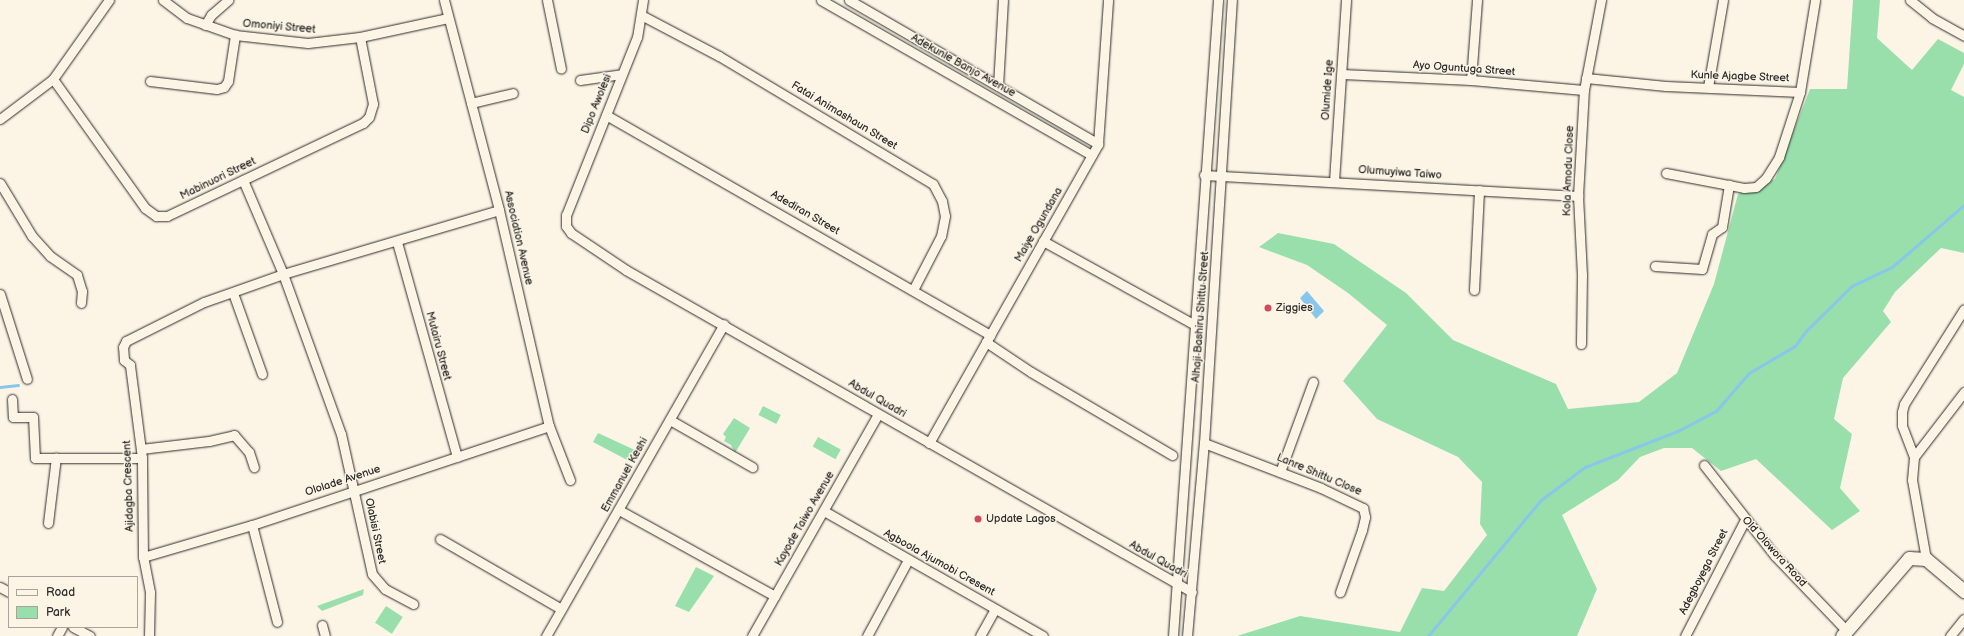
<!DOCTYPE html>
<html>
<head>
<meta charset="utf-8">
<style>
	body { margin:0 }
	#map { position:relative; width:1964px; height:636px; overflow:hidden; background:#fcf5e5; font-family:"Balsamiq Sans",sans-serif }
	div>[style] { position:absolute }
	.green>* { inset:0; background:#99dfac; transform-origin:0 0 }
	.water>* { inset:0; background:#88c7e9 }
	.stream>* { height:2.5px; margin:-1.25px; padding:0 1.25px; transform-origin:1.25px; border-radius:1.25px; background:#88c7e9 }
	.roads { filter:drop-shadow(0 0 1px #2b2b2b) drop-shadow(0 0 1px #2b2b2b) }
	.street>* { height:9px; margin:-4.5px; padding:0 4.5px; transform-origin:4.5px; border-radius:4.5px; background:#fcf5e5 }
	.secondary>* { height:13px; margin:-6.5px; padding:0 6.5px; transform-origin:6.5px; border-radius:6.5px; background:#fcf5e5 }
	.dots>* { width:11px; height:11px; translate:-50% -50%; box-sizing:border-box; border:2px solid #fcf5e5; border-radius:50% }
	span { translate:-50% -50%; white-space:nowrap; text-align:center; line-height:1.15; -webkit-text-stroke:3px #fcf5e5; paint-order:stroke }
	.street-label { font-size:11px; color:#2b2b2b }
	.poi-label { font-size:11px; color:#2b2b2b }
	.left { translate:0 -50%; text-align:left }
	.legend { position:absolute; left:8px; top:576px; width:130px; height:52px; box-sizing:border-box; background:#fcf5e5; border:1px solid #a8a49b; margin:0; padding:5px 7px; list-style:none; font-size:12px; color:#2b2b2b }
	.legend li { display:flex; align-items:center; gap:8px; height:20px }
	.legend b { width:20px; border:1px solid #a8a49b }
</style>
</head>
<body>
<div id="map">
	<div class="green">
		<i style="clip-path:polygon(1853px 0,1880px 0,1877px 38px,1912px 70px,1938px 39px,1964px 53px,1964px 64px,1951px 90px,1964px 97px,1964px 253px,1941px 248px,1895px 292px,1883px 311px,1891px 322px,1843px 378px,1834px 419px,1852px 434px,1840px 488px,1860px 511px,1832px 530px,1756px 459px,1721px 471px,1692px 448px,1664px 448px,1640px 457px,1618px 480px,1562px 515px,1597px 589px,1577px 636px,1237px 636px,1300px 616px,1400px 632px,1422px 588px,1444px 591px,1487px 535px,1480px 524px,1482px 482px,1458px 457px,1377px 419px,1343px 381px,1387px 325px,1348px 293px,1307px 265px,1259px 247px,1278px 233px,1334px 244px,1406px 293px,1453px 340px,1556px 384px,1568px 409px,1639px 402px,1677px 373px,1714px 284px,1738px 194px,1775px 179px,1810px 89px,1847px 89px)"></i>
		<i style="left:763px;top:406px;width:20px;height:10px;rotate:27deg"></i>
		<i style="clip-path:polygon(734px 418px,750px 428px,735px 453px,731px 445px,724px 441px,726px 437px,723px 434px)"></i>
		<i style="clip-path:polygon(598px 433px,637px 451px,631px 462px,593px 442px)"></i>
		<i style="left:818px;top:437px;width:26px;height:11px;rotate:29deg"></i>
		<i style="clip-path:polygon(696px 567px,714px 576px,689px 612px,675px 606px)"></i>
		<i style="clip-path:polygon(364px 589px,363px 595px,322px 611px,317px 606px)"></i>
		<i style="left:386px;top:606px;width:20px;height:20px;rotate:33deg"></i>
	</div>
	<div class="water">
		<i style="clip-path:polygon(1307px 291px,1324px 311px,1316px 319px,1300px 298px)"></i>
	</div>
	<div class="stream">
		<i style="left:0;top:387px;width:18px;rotate:-6deg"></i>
		<i style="left:1428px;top:636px;width:177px;rotate:-50.3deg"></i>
		<i style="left:1541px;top:500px;width:55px;rotate:-36.9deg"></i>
		<i style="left:1585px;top:467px;width:100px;rotate:-21.2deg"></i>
		<i style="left:1678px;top:431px;width:43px;rotate:-27.8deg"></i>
		<i style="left:1716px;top:411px;width:50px;rotate:-49deg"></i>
		<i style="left:1749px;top:373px;width:53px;rotate:-30.4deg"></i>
		<i style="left:1795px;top:346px;width:19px;rotate:-54deg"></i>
		<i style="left:1806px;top:331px;width:64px;rotate:-44.4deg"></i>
		<i style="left:1852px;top:286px;width:44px;rotate:-25.4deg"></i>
		<i style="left:1892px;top:267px;width:95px;rotate:-40.7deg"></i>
	</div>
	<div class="roads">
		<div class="street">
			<i style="left:163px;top:0;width:30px;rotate:37deg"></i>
			<i style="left:187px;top:18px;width:51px;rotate:19.5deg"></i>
			<i style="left:235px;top:35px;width:73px;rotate:6.3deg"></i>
			<i style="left:308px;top:43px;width:52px;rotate:-6.6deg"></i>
			<i style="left:360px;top:37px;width:90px;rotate:-12.2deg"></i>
			<i style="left:444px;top:0;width:217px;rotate:75.3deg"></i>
			<i style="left:499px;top:210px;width:222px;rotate:77deg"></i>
			<i style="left:549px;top:426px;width:58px;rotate:68.7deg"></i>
			<i style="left:547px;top:0;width:70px;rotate:78.5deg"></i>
			<i style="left:643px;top:0;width:37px;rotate:99deg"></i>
			<i style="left:637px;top:37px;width:192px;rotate:111.7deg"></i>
			<i style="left:566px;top:215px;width:11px;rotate:90deg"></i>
			<i style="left:566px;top:226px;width:9px;rotate:54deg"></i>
			<i style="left:571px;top:233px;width:66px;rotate:33.9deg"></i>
			<i style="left:626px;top:270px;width:651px;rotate:29.64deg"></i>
			<i style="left:821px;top:0;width:312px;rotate:29.8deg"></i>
			<i style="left:849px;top:0;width:288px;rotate:30deg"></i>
			<i style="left:1910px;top:0;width:28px;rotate:39deg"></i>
			<i style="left:1932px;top:18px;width:37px;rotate:29deg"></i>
			<i style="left:641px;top:15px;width:88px;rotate:27.7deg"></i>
			<i style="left:719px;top:56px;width:249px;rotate:30.9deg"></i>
			<i style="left:933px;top:184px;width:19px;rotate:62deg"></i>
			<i style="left:942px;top:201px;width:15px;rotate:79deg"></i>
			<i style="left:945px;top:216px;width:20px;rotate:101deg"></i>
			<i style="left:941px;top:236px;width:61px;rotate:117.4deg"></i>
			<i style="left:205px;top:25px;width:12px;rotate:-59deg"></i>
			<i style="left:211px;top:15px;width:23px;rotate:-41deg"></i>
			<i style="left:1342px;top:74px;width:129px;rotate:2.7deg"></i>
			<i style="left:1471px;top:80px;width:113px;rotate:5.1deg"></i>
			<i style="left:1586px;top:78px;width:80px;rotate:5.7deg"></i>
			<i style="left:1666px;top:86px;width:134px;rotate:2.6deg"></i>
			<i style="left:1800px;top:92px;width:93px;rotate:-80.7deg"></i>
			<i style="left:53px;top:79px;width:158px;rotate:54.5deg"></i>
			<i style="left:145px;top:208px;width:14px;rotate:36deg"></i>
			<i style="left:156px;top:216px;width:11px"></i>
			<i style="left:167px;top:216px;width:217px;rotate:-25.4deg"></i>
			<i style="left:363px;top:123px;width:8px;rotate:-45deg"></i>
			<i style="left:369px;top:117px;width:14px;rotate:-73deg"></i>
			<i style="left:373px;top:104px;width:68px;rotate:-101deg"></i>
			<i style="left:580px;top:80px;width:42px;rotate:-8.1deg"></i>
			<i style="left:1471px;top:80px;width:80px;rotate:-85.7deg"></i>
			<i style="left:150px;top:81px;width:67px;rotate:6.8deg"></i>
			<i style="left:217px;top:89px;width:7px;rotate:-16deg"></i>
			<i style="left:224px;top:87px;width:7px;rotate:-56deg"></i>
			<i style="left:228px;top:81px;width:47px;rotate:-81.3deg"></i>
			<i style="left:998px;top:86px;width:86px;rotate:-86.7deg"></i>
			<i style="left:1708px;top:87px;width:88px;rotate:-80.2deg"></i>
			<i style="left:471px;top:103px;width:43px;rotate:-13.4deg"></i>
			<i style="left:606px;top:115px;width:443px;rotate:29.8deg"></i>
			<i style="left:0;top:119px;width:66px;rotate:-37deg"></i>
			<i style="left:53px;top:79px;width:97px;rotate:-54.7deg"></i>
			<i style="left:1666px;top:173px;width:79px;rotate:10.9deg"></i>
			<i style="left:1744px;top:188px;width:12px;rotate:-5deg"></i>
			<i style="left:1756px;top:187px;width:13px;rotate:-42deg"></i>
			<i style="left:1766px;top:178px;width:25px;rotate:-58deg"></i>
			<i style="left:1779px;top:157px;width:68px;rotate:-72.1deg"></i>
			<i style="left:1204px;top:175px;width:375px;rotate:3.2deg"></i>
			<i style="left:243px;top:180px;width:102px;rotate:66.9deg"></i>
			<i style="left:283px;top:274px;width:170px;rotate:70.1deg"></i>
			<i style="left:341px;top:434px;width:143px;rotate:77.5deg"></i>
			<i style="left:372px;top:574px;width:20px;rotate:49deg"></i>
			<i style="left:385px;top:589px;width:32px;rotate:28deg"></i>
			<i style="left:1334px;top:181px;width:181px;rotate:-86.2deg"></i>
			<i style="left:0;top:183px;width:62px;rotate:58.9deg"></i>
			<i style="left:32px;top:236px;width:27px;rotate:48deg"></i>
			<i style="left:50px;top:256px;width:33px;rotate:35deg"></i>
			<i style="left:77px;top:275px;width:17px;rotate:73deg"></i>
			<i style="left:82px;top:291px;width:12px;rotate:95deg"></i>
			<i style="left:1043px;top:241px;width:174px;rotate:28.9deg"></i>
			<i style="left:397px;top:242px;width:223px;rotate:74.4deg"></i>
			<i style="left:1655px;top:266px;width:47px;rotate:3.7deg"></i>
			<i style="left:1702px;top:269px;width:36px;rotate:-74deg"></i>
			<i style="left:1712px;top:234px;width:12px;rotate:-35deg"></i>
			<i style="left:1722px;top:227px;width:43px;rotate:-80.5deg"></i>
			<i style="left:1474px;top:290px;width:100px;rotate:-87.1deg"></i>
			<i style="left:233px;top:293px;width:86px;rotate:70.3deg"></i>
			<i style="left:0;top:294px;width:89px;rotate:72.4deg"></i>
			<i style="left:986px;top:342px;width:54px;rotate:33.7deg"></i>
			<i style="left:1031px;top:372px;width:164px;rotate:30.5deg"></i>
			<i style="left:1581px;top:344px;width:69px;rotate:-89.2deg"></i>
			<i style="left:1582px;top:275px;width:79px;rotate:-92.9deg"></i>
			<i style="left:1578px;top:196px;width:106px;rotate:-86.8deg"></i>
			<i style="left:1584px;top:90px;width:92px;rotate:-79.3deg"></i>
			<i style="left:12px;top:399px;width:18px;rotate:87deg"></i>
			<i style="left:13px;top:417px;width:20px"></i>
			<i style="left:33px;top:417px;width:41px;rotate:87.2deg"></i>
			<i style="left:35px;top:458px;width:107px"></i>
			<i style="left:670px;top:420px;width:95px;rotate:29.8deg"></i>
			<i style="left:929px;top:443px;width:343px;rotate:-60.5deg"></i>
			<i style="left:1098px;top:144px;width:144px;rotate:-86deg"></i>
			<i style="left:1204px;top:443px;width:125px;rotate:21deg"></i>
			<i style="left:1321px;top:488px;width:47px;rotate:25.5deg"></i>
			<i style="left:1363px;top:508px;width:9px;rotate:77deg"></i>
			<i style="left:1365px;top:517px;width:13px;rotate:103deg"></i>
			<i style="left:1362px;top:530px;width:66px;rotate:109.5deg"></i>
			<i style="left:141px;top:449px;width:68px;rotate:-6.7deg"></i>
			<i style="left:209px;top:441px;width:26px;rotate:-13deg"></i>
			<i style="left:234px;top:435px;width:23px;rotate:49deg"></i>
			<i style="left:249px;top:452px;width:16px;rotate:72deg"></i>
			<i style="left:1914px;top:457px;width:82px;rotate:-52.4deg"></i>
			<i style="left:1704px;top:465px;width:115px;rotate:52deg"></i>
			<i style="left:1775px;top:556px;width:103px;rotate:46.2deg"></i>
			<i style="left:1280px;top:472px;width:96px;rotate:-69.9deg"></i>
			<i style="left:619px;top:510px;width:178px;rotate:28.9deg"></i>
			<i style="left:824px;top:511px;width:252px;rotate:29.7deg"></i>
			<i style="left:48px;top:523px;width:66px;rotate:-83.1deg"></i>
			<i style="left:252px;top:525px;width:100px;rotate:75.5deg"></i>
			<i style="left:440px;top:539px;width:140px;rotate:30deg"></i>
			<i style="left:143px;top:557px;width:114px;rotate:-16.4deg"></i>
			<i style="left:252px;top:525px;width:313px;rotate:-18.4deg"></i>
			<i style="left:1926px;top:559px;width:80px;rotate:-100deg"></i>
			<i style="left:1912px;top:480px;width:23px;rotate:-85deg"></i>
			<i style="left:1914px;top:457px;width:34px;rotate:-111deg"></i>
			<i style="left:1902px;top:425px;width:13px;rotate:-90deg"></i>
			<i style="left:1902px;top:412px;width:8px;rotate:-76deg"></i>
			<i style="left:1904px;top:404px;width:112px;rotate:-57.7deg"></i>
			<i style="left:0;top:587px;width:10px;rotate:29deg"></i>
			<i style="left:322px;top:625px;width:11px;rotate:75deg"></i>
			<i style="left:73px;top:627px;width:19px;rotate:28deg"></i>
			<i style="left:57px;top:636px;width:10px;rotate:-61deg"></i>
			<i style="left:149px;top:636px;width:44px;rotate:-88.7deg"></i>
			<i style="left:150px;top:592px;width:36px;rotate:-101deg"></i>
			<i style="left:143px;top:557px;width:99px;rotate:-90.6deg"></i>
			<i style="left:142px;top:458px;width:94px;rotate:-97.4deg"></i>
			<i style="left:130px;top:365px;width:8px;rotate:-140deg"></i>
			<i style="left:124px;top:360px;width:13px;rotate:-94deg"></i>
			<i style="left:123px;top:347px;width:7px;rotate:-63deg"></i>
			<i style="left:126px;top:341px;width:87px;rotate:-26.6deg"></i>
			<i style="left:204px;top:302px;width:84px;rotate:-19.5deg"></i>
			<i style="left:283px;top:274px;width:225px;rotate:-16.5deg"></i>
			<i style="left:546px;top:636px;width:359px;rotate:-60.3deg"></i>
			<i style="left:752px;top:636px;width:255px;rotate:-60.4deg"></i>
			<i style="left:867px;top:636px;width:86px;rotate:-61.7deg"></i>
			<i style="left:980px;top:636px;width:31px;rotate:-61deg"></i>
			<i style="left:1173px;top:636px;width:638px;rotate:-85.95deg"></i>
			<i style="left:1187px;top:636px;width:194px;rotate:-85deg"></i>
			<i style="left:1204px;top:443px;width:444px;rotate:-86.4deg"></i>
			<i style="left:1685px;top:636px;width:131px;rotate:-62.7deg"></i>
			<i style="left:1950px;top:636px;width:22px;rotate:-51deg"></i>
		</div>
		<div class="secondary">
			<i style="left:1842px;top:636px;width:103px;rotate:-49.3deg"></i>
			<i style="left:1909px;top:558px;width:17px;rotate:3deg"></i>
			<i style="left:1926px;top:559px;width:50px;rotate:40.1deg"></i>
		</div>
	</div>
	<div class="dots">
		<i style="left:1268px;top:308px;background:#d1495b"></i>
		<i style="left:978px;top:519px;background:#d1495b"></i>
	</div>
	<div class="street-label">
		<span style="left:279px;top:27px;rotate:5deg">Omoniyi Street</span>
		<span style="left:963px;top:66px;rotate:29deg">Adekunle Banjo Avenue</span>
		<span style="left:1464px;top:69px;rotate:4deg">Ayo Oguntuga Street</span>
		<span style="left:1740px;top:77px;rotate:2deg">Kunle Ajagbe Street</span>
		<span style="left:1328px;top:90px;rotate:-86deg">Olumide Ige</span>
		<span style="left:597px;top:104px;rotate:-68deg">Dipo Awolesi</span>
		<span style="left:844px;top:116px;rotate:31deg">Fatai Animashaun Street</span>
		<span style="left:1569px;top:171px;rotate:-88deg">Kola Amodu Close</span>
		<span style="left:1400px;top:173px;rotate:4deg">Olumuyiwa Taiwo</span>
		<span style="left:218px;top:179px;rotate:-26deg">Mabinuori Street</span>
		<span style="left:805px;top:213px;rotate:30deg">Adediran Street</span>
		<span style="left:1039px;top:225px;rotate:-60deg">Maiye Ogundana</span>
		<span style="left:518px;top:238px;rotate:77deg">Association Avenue</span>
		<span style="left:1201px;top:317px;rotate:-86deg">Alhaji Bashiru Shittu Street</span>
		<span style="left:438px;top:346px;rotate:75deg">Mutairu Street</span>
		<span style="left:877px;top:399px;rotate:30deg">Abdul Quadri</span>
		<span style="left:625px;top:475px;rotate:-61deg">Emmanuel Keshi</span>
		<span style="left:1319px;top:475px;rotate:23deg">Lanre Shittu Close</span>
		<span style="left:343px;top:481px;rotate:-18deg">Ololade Avenue</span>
		<span style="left:129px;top:486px;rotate:-92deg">Ajidagba Crescent</span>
		<span style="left:805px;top:519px;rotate:-60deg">Kayode Taiwo Avenue</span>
		<span style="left:375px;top:531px;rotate:78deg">Olabisi Street</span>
		<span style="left:1774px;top:552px;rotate:48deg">Old Olowora Road</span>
		<span style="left:1158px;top:560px;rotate:29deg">Abdul Quadri</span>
		<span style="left:939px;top:563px;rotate:29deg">Agboola Ajumobi Cresent</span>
		<span style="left:1704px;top:572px;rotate:-63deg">Adegboyega Street</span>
	</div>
	<div class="poi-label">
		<span class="left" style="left:1276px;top:308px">Ziggies</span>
		<span class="left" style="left:986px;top:519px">Update Lagos</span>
	</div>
	<ul class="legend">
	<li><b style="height:5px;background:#fcf5e5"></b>Road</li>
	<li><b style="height:11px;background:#99dfac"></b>Park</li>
	</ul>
</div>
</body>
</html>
